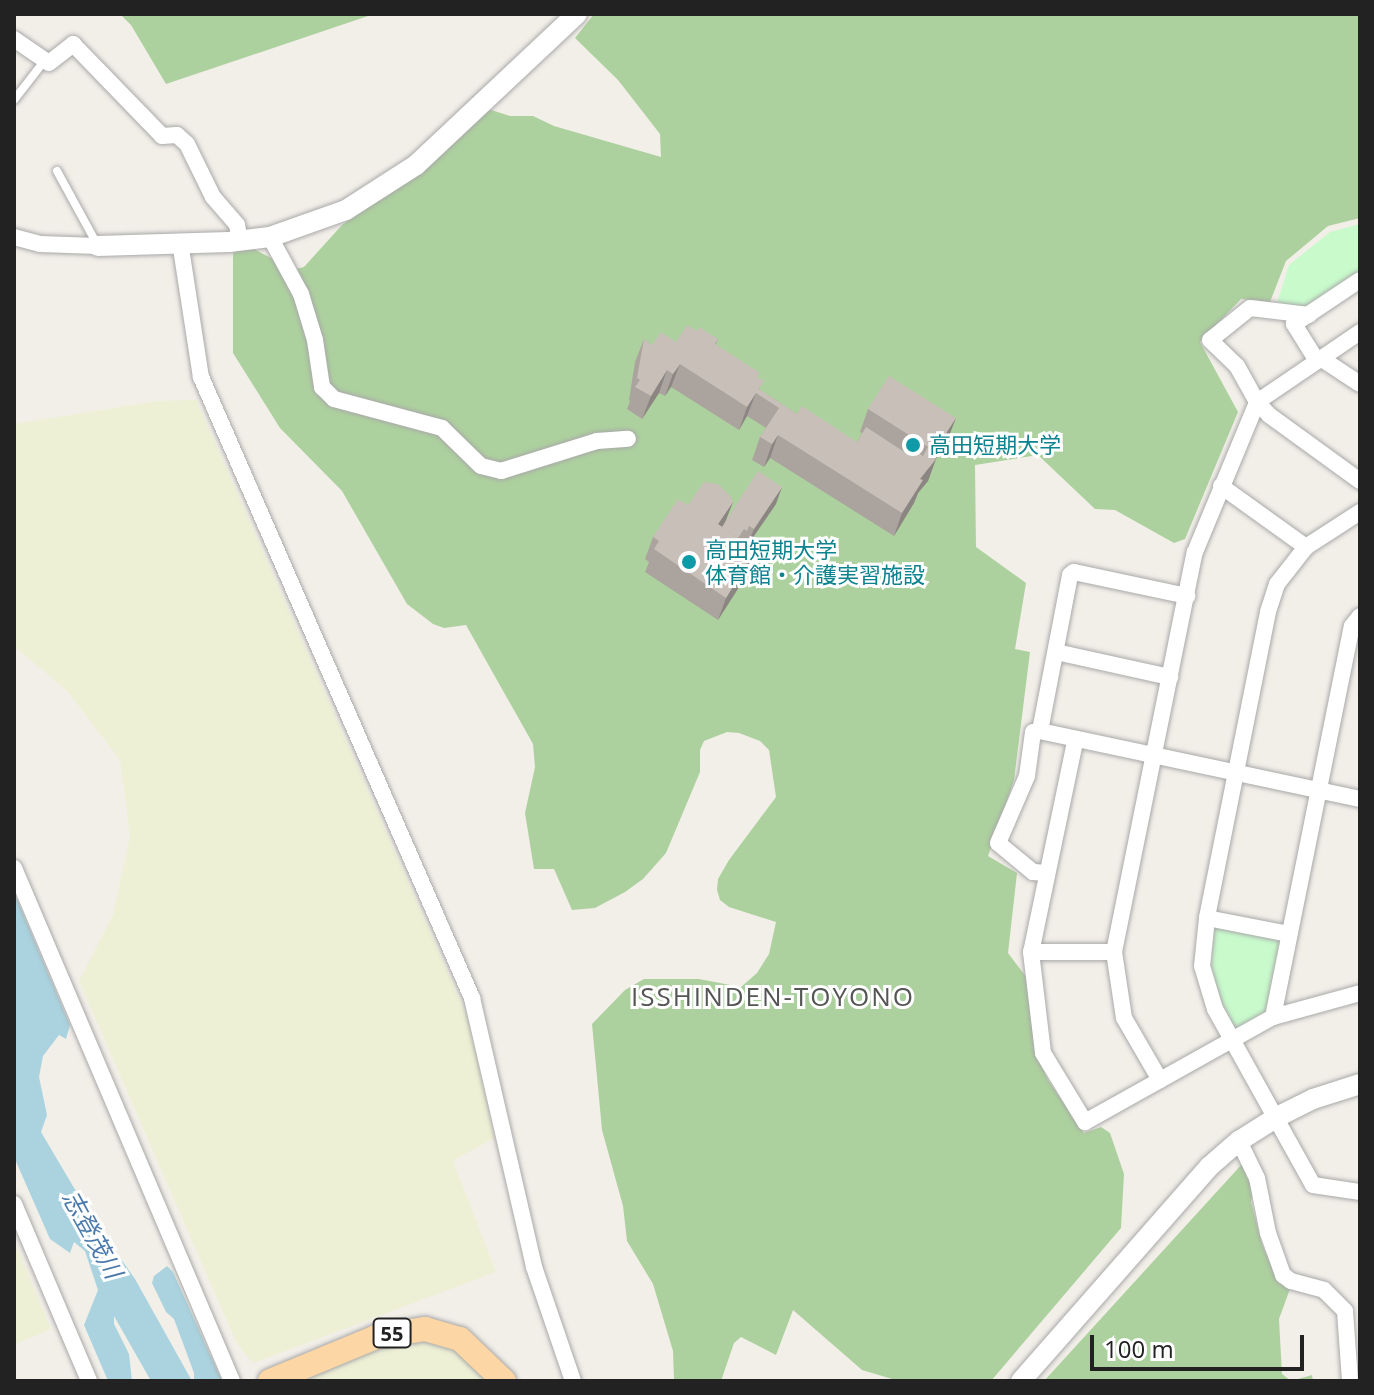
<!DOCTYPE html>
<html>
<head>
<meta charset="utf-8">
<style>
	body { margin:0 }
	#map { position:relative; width:1374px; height:1395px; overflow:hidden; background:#f2efe9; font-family:"Open Sans","Noto Sans JP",sans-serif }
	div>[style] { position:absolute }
	.farmland>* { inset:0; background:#eef0d5 }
	.forest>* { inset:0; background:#add19e }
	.park>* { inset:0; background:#c8facc }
	.water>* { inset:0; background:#aad3df }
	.roads { filter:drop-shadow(0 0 2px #a9a9a9) drop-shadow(0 0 2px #a9a9a9) }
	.service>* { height:8px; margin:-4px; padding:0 4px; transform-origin:4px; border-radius:4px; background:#fff }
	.minor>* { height:16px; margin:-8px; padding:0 8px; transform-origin:8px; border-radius:8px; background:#fff }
	.tertiary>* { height:20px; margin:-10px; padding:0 10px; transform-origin:10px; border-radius:10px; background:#fff }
	.primary>* { height:24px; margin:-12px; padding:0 12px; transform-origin:12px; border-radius:12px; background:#fcd6a4 }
	.wall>* { inset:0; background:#aba49e }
	.shaded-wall>* { inset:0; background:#8b8681 }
	.building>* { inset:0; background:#c7bfb8 }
	.dots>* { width:22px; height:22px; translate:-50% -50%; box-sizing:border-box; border:4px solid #fff; border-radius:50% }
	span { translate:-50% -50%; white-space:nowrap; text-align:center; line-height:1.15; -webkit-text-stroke:6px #fff; paint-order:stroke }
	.shield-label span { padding:2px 6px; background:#fff; border:2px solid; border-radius:6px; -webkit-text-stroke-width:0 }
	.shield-label { font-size:20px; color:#222; font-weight:700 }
	.culture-label { font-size:22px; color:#0d838f }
	.left { translate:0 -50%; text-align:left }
	.water-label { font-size:24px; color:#4a7aab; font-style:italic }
	.quarter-label { font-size:26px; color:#555; letter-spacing:2px }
	.frame { position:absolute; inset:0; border:16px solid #222; pointer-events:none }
	.scale { position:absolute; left:1090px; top:1335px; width:214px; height:36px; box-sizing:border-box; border:4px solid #222; border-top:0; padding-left:10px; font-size:24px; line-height:28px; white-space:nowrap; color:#222; -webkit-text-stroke:6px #fff; paint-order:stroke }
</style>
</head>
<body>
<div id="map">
	<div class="farmland">
		<i style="clip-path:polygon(196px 400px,470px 1023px,494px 1138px,453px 1161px,496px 1272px,253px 1363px,237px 1344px,79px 981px,113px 915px,130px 836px,120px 760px,67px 691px,14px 646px,14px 424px,157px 401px)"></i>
		<i style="clip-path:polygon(14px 1241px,51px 1329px,14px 1345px)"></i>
		<i style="clip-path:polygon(434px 1339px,467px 1356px,492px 1381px,292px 1381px,385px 1344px)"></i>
	</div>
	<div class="forest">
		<i style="clip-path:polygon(120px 14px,374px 14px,166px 84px,131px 25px)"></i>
		<i style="clip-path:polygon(594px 14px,1360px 14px,1360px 218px,1328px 226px,1286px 261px,1270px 302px,1241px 299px,1200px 342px,1238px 412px,1185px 539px,1174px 543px,1115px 510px,1095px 509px,1038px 455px,975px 465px,976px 547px,1026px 583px,1015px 649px,1030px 652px,1014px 780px,988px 856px,1017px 873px,1008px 953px,1027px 978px,1037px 1057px,1048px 1080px,1084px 1133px,1101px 1127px,1110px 1133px,1124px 1174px,1121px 1228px,991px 1381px,899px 1381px,862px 1370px,793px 1310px,776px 1355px,741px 1337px,734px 1343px,721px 1381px,674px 1381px,673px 1351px,653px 1284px,627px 1241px,623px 1206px,602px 1130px,592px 1024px,625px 990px,644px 979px,699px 979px,741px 987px,757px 973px,769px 954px,776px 922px,729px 907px,720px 900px,717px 890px,718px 879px,729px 860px,776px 797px,769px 750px,760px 741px,739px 733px,727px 732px,704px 741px,700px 750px,700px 772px,666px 853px,643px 879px,625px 892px,595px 908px,572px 910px,554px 869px,534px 869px,525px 813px,535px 767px,533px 744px,466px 625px,444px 628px,433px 624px,407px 604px,342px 491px,280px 428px,233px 353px,233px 253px,243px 248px,254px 249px,293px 270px,304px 267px,342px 225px,407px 180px,488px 109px,510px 116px,533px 116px,554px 126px,661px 157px,660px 134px,618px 80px,575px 38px)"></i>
		<i style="clip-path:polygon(1243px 1163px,1255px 1180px,1251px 1202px,1262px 1244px,1266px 1254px,1282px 1269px,1290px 1289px,1279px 1319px,1282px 1374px,1291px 1381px,1312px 1375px,1313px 1381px,1044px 1381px)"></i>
	</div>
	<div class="park">
		<i style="clip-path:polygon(1360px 224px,1360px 274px,1306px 307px,1277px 303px,1289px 265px,1330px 232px)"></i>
		<i style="clip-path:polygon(1215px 924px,1282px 938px,1267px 1013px,1243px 1027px,1234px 1026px,1219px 996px,1211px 965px)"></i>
	</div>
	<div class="water">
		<i style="clip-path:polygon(14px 892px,70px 1025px,66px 1039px,59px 1035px,43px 1056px,39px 1077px,47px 1115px,41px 1132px,90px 1215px,135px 1279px,192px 1381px,151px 1381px,114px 1316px,114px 1324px,129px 1354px,132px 1381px,108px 1381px,84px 1325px,98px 1290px,85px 1251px,74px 1242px,70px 1253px,50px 1239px,14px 1157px)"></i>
		<i style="clip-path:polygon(167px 1266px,173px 1272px,222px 1381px,194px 1381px,194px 1373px,174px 1319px,166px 1312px,152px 1283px,154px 1276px)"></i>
	</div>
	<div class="roads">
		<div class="service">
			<i style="left:14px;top:100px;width:51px;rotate:-52.2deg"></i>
			<i style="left:57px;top:171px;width:83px;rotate:61.3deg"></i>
		</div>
		<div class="minor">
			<i style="left:14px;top:39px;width:42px;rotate:34.4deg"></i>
			<i style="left:49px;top:63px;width:31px;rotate:-38deg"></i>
			<i style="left:73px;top:44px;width:128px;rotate:45.9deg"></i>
			<i style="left:162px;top:136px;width:15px;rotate:-4deg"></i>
			<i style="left:177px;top:135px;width:13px;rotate:42deg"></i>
			<i style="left:187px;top:144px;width:59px;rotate:63.9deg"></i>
			<i style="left:213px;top:197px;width:37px;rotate:49deg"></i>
			<i style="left:237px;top:225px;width:15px;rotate:79deg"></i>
			<i style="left:14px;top:237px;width:27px;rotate:15deg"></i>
			<i style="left:40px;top:244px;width:58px;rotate:2deg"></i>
			<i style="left:270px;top:237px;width:65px;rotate:61.5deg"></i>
			<i style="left:301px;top:294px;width:48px;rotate:73.1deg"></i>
			<i style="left:315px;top:340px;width:48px;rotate:81.5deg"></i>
			<i style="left:322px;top:387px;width:17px;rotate:45deg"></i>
			<i style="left:334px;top:399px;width:112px;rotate:15deg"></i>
			<i style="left:442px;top:428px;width:54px;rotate:44.3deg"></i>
			<i style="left:481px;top:466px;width:21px;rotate:14deg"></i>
			<i style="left:501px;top:471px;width:101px;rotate:-17.4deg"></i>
			<i style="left:597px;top:441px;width:31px;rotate:-4deg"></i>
			<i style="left:180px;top:242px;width:137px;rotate:81.2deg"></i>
			<i style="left:201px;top:377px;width:678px;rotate:66.42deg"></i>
			<i style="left:472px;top:998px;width:276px;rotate:77deg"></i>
			<i style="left:534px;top:1267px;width:120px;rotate:71.1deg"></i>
			<i style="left:1309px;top:315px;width:59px;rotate:-173.2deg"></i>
			<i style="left:1250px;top:308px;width:51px;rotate:141.3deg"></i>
			<i style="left:1210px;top:340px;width:37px;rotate:44deg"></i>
			<i style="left:1237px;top:366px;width:41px;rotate:60.9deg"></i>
			<i style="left:1257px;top:402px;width:18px;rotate:47deg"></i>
			<i style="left:1269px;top:415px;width:112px;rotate:36deg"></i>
			<i style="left:1322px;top:359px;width:45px;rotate:33.3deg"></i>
			<i style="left:1317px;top:361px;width:44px;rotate:-121.9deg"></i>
			<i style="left:1294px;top:324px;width:79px;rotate:-33.7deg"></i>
			<i style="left:1221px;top:486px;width:105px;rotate:35.7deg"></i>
			<i style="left:1360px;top:512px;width:64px;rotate:147.1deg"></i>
			<i style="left:1306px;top:547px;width:47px;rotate:128.1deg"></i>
			<i style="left:1277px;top:584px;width:29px;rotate:108deg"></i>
			<i style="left:1268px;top:612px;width:312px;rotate:101.3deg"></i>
			<i style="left:1207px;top:918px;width:48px;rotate:95.9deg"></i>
			<i style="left:1202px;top:966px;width:45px;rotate:73.2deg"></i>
			<i style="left:1215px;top:1009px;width:201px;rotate:60.9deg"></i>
			<i style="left:1313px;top:1185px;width:48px;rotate:8.5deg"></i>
			<i style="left:1056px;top:652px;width:117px;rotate:12.4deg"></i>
			<i style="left:1040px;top:731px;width:327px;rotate:12deg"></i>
			<i style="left:1075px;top:742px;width:215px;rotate:101.8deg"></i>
			<i style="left:1031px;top:952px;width:102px;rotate:83.2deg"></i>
			<i style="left:1043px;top:1053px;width:81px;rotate:58.7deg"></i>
			<i style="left:1085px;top:1122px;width:215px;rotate:-29.2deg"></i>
			<i style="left:1273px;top:1017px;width:90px;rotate:-15.4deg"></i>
			<i style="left:14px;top:868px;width:557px;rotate:66.98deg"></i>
			<i style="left:1047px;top:873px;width:14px;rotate:-176deg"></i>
			<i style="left:1033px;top:872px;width:45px;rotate:-140.4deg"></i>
			<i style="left:998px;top:843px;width:73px;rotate:-66.6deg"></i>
			<i style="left:1027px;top:776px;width:44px;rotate:-82.2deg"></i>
			<i style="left:1033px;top:732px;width:7px;rotate:-8deg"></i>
			<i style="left:1040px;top:731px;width:159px;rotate:-79.1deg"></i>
			<i style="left:1070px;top:575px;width:5px;rotate:-37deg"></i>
			<i style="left:1074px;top:572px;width:116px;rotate:12deg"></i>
			<i style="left:1207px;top:918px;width:84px;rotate:11deg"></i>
			<i style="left:1031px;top:952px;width:83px"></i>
			<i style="left:1273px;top:1017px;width:399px;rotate:-78.6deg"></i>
			<i style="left:1352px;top:626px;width:13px;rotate:-51deg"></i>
			<i style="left:1160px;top:1080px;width:72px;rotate:-120.1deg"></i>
			<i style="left:1124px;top:1018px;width:67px;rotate:-98.6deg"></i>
			<i style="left:1114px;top:952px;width:408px;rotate:-78.6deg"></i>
			<i style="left:1195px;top:552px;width:162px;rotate:-67.5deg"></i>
			<i style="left:1257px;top:402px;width:125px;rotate:-34.2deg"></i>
			<i style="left:1239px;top:1141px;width:41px;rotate:64.1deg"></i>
			<i style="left:1257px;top:1178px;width:56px;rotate:78.7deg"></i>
			<i style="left:1268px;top:1233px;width:45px;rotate:70.3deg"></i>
			<i style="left:1283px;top:1275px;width:10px;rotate:37deg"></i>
			<i style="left:1291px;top:1281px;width:34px;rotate:15deg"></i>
			<i style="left:1324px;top:1290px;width:30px;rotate:45deg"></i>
			<i style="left:1345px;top:1311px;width:70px;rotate:85.9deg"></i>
			<i style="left:14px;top:1204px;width:192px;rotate:67deg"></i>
		</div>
		<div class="tertiary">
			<i style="left:98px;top:246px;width:131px;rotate:-1.7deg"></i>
			<i style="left:229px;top:242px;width:41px;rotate:-7deg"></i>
			<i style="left:270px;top:237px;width:81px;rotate:-19.6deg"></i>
			<i style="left:346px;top:210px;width:83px;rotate:-32.7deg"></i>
			<i style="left:416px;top:165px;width:221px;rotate:-43.2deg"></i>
			<i style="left:1021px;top:1381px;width:286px;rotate:-48.7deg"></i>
			<i style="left:1210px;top:1166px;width:38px;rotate:-41deg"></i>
			<i style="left:1239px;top:1141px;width:45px;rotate:-32.3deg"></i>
			<i style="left:1277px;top:1117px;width:40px;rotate:-26.6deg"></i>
			<i style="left:1313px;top:1099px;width:49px;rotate:-17.7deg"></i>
		</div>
		<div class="primary">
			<i style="left:270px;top:1381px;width:115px;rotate:-22.5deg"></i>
			<i style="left:376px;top:1337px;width:50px;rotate:-9.3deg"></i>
			<i style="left:425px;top:1329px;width:36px;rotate:16deg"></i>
			<i style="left:460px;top:1339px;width:61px;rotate:43.7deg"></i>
		</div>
	</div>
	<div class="wall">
		<i style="clip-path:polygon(697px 331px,718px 339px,716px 345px,758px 378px,760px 390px,797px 414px,857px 442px,862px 433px,860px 432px,868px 409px,956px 418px,947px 441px,936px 459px,928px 481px,918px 493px,914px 503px,894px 536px,770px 458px,764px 467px,752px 460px,760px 437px,766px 428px,747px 416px,739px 430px,671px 387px,665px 396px,659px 393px,642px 419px,627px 409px,630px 401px,629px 400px,635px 362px,644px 339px,652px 345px,676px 342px)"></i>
		<i style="clip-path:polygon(733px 502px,726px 520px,776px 504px,748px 545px,748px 573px,718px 620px,645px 572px,649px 562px,645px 559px,653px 537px,688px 505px)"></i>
	</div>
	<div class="shaded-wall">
		<i style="clip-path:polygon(680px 364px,671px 387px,665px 396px,673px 374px)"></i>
		<i style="clip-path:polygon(667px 370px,659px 393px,642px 419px,651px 396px)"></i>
		<i style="clip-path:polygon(756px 393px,747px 416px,739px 430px,747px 407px)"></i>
		<i style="clip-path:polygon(956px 418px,947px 441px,935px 460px,936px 459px,928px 481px,918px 493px,914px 503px,894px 536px,902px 513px,931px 456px)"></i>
		<i style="clip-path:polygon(778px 435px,770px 458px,764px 467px,772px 444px)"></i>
		<i style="clip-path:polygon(782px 487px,776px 504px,747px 546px,754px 529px)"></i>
		<i style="clip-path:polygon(733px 502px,724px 525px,719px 533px,718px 524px)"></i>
		<i style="clip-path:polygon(756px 550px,748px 573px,718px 620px,726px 598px)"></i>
	</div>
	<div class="building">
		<i style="clip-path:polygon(687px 325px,697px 331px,699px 327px,718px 339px,715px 344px,760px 373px,757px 377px,764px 381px,759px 389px,797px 414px,802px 406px,857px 442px,866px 427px,909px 455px,912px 449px,923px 456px,928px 447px,868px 409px,889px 376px,956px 418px,931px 456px,936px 459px,920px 479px,923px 480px,902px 513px,778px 435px,772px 444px,760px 437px,779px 408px,756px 393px,747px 407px,680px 364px,673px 374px,667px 370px,651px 396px,635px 387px,640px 380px,637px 378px,644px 339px,652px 345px,661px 332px,676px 342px)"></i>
		<i style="clip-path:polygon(758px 471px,782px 487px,754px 529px,749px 526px,747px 531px,744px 529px,738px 538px,722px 527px)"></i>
		<i style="clip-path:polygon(704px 482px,718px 484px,731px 497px,733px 502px,718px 524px,756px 550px,726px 598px,654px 549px,659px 541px,653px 537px,678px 499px,688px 505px)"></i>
	</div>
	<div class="dots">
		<i style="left:913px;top:445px;background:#0f9aa8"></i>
		<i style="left:689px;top:562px;background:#0f9aa8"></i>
	</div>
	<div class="shield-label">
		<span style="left:392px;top:1333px">55</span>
	</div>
	<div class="culture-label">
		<span class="left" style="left:929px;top:445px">高田短期大学</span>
		<span class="left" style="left:705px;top:562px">高田短期大学<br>体育館・介護実習施設</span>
	</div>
	<div class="water-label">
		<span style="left:93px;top:1234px;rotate:61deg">志登茂川</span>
	</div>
	<div class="quarter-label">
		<span style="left:773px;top:997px">ISSHINDEN-TOYONO</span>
	</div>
	<div class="frame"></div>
	<div class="scale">100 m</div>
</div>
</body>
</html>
